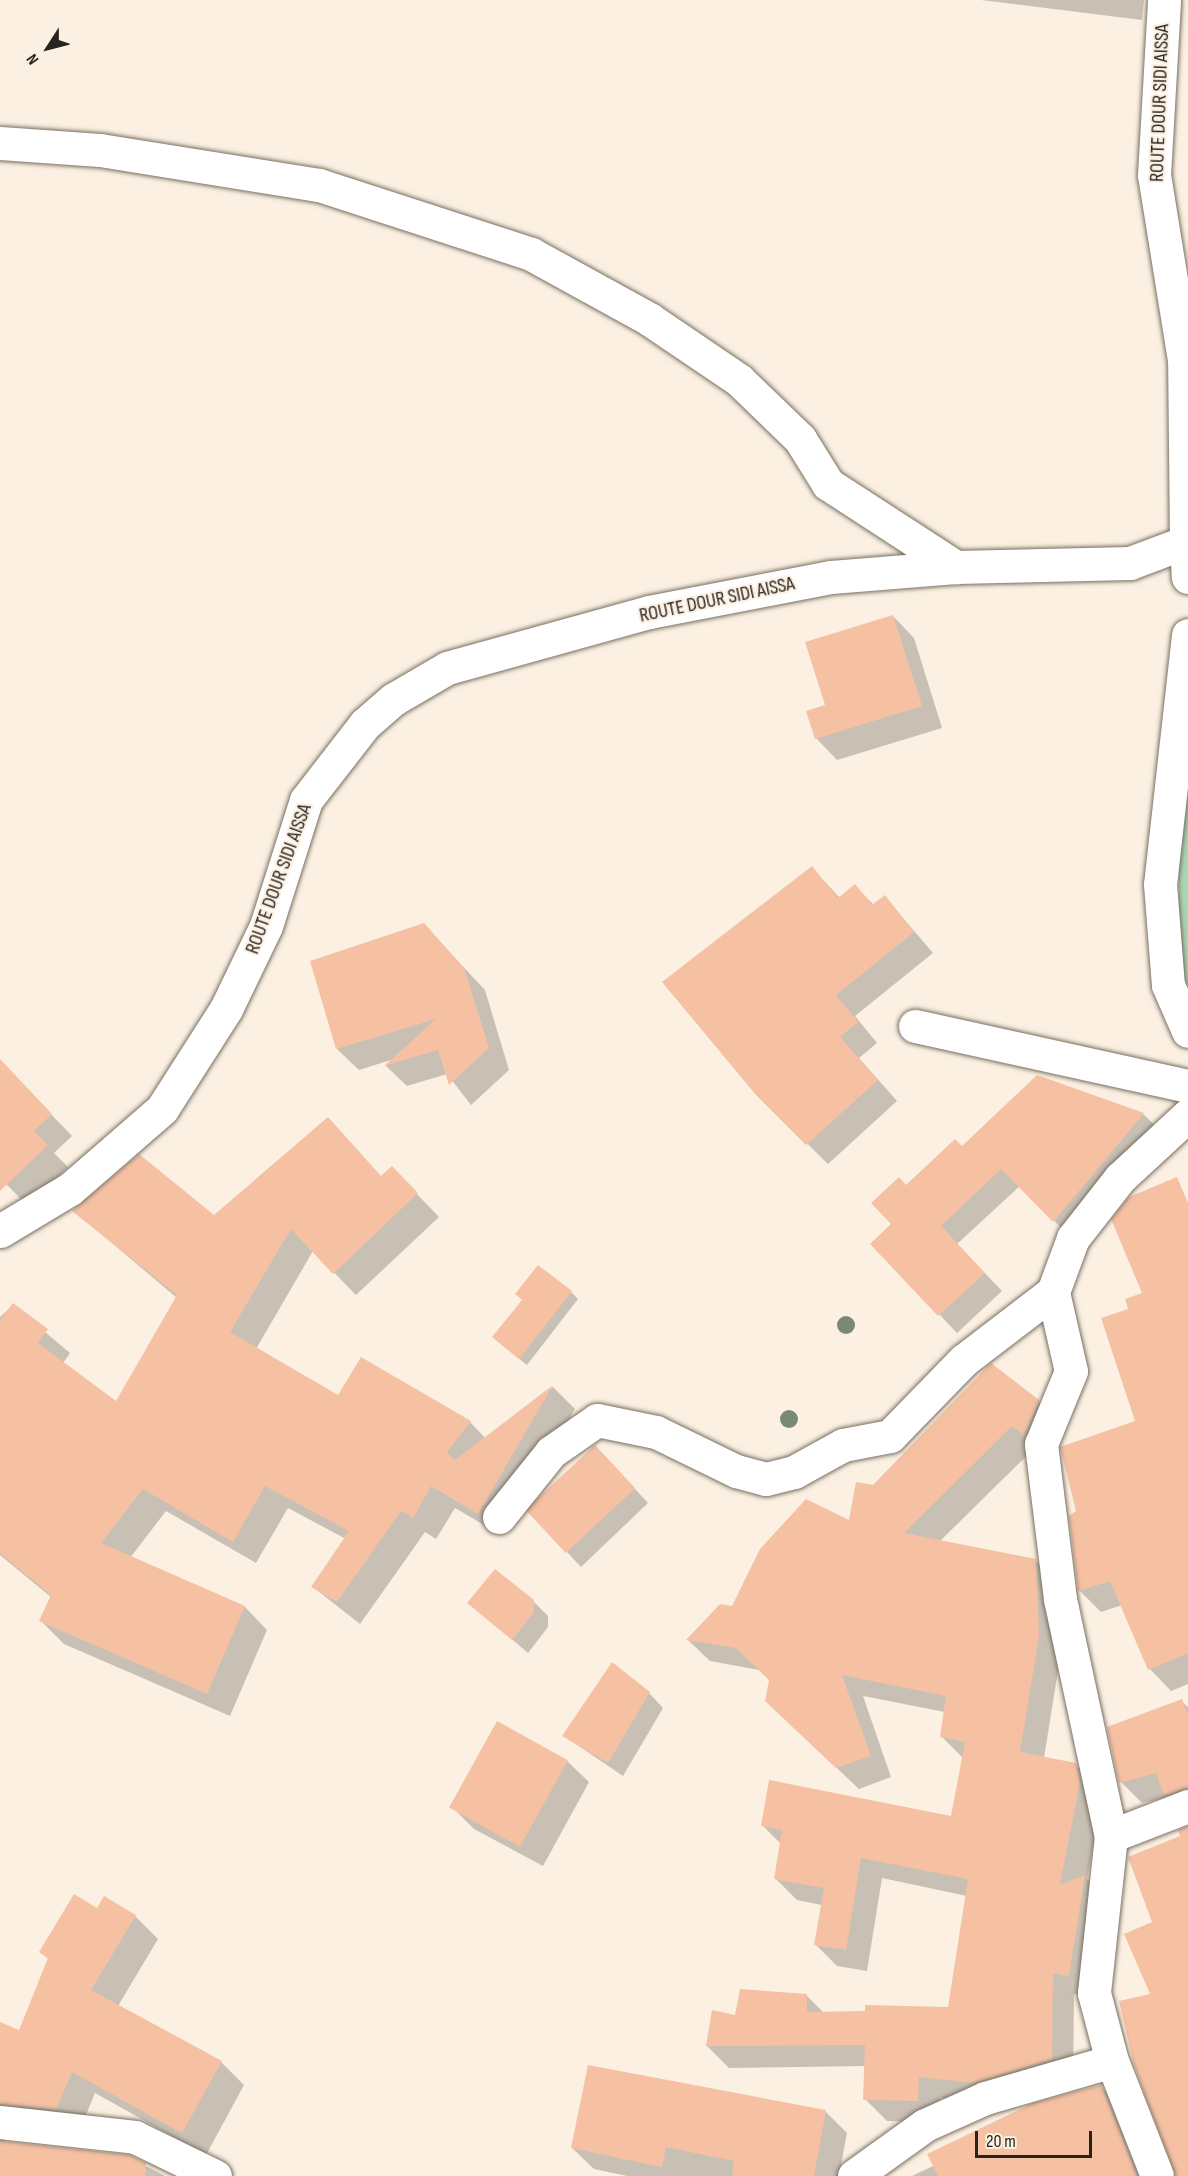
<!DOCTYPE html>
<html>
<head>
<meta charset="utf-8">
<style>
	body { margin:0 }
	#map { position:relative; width:1188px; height:2176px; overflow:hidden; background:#fbf0e2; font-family:"Sofia Sans Condensed",sans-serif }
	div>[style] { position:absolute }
	.green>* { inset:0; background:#a9d6b5 }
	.shadow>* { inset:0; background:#0003 }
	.building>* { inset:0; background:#f6c1a3; transform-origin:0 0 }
	.roads { filter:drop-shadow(0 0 2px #796f62) drop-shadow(0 0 2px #796f62) }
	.minor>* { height:33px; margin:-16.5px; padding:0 16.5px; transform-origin:16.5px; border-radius:16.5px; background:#fff }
	.trees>* { width:18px; height:18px; margin:-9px; border-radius:50%; background:#798976 }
	span { translate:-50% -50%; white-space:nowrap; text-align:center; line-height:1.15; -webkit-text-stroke:4.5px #fbf0e2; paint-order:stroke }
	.street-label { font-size:20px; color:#27231e }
	.north { position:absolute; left:18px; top:18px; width:60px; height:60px; -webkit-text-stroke:4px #fbf0e2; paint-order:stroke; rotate:234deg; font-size:16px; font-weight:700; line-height:24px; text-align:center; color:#27231e }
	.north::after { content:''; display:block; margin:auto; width:21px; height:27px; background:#27231e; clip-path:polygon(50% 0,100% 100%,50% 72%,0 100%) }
	.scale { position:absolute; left:975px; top:2131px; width:117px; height:27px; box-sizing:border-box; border:3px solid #27231e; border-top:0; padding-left:8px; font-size:18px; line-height:21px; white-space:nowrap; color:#27231e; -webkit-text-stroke:4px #fbf0e2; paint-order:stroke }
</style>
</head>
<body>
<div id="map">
	<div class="green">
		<i style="clip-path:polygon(1188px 726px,1188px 984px,1180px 992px,1178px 802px)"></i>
	</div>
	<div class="shadow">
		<i style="clip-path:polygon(981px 0,1144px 0,1142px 20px)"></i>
		<i style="clip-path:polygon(893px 616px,914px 638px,942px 728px,837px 760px,816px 738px)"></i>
		<i style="clip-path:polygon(812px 868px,840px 898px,855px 886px,874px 905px,885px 897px,933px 953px,855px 1016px,877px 1043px,859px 1058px,897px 1101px,828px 1164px,757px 1094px)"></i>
		<i style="clip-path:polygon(424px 925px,485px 990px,509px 1070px,471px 1105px,447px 1074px,407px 1086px,386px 1066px,394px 1059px,359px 1070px,337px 1049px)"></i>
		<i style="clip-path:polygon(0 1061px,72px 1136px,54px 1153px,68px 1167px,28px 1206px,0 1178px)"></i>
		<i style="clip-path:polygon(1038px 1077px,1143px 1114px,1161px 1131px,1071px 1238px,1020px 1186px,957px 1244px,1002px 1291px,957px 1333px,873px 1244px,894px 1224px,907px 1187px,963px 1148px)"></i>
		<i style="clip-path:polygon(382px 1177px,414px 1191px,439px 1217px,356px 1295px,313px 1251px,256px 1349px,339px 1398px,470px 1422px,486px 1439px,553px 1387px,575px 1409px,501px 1535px,455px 1508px,436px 1539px,425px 1532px,360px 1624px,313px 1587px,346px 1539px,288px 1508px,256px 1563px,166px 1511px,130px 1558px,245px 1607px,267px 1630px,230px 1716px,64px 1644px,41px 1621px,51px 1597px,0 1555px,0 1317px,13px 1305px,70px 1353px,63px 1363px,116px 1403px,177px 1298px,74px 1211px,214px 1217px)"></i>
		<i style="clip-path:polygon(1188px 1231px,1188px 1684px,1171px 1691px,1150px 1669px,1122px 1605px,1101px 1612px,1079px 1590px,1078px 1512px,1137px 1422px,1130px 1310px)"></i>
		<i style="clip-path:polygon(571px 1292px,578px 1299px,527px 1365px,501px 1344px)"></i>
		<i style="clip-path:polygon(1038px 1401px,1060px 1423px,939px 1542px,1035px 1560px,1057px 1582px,1060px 1658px,1044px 1758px,1075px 1764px,1097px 1786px,1101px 1805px,1087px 1879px,1106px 1898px,1090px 1997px,1074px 1994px,1073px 2081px,996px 2104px,940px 2098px,939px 2122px,887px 2121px,865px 2099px,866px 2066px,729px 2068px,707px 2046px,736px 2017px,806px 1995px,824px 2013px,949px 2008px,967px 1896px,882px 1878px,867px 1971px,837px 1966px,815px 1944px,822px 1905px,797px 1900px,776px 1879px,781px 1844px,763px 1826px,952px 1818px,963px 1758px,942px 1737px,945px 1712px,863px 1696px,891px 1777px,859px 1789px,789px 1723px,770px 1680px,759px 1670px,710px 1661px,688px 1640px,850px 1522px,873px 1487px)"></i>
		<i style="clip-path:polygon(609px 1461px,648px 1503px,581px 1567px,567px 1552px)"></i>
		<i style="clip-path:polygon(533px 1601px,548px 1616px,548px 1627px,528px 1653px,469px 1603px)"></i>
		<i style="clip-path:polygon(649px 1693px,663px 1708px,623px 1776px,564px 1736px)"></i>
		<i style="clip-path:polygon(1181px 1701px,1188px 1707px,1188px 1816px,1168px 1797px,1142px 1803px,1121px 1782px)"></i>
		<i style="clip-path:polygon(567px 1761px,589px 1782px,543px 1866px,474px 1829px,452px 1807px)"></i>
		<i style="clip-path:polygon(97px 1910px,135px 1916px,158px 1939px,118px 2006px,221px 2062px,244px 2085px,206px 2155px,95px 2093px,79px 2132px,8px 2133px,4px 2143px,129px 2157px,165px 2176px,0 2176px,0 2023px,20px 2032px,49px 1960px,41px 1952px)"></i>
		<i style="clip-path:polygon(1101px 2087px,1123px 2109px,1149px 2176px,912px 2176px)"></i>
		<i style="clip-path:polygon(826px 2112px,847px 2133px,839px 2176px,627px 2176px,594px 2169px,572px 2148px)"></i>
	</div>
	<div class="building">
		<i style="clip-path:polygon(893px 615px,922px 706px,815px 739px,806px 711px,825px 705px,805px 642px)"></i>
		<i style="clip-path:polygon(812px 866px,838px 898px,855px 884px,872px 905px,885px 895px,914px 932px,836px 995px,858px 1022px,840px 1037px,878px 1080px,806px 1145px,756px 1095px,662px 982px)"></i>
		<i style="clip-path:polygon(424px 923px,464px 968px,489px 1048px,449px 1085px,438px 1050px,384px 1066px,436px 1019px,336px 1049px,310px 961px)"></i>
		<i style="clip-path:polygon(0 1059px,52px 1114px,34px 1131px,48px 1145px,0 1191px)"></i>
		<i style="clip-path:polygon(1037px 1075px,1144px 1113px,1053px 1222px,1001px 1169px,941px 1226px,985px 1273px,938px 1316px,870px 1244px,891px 1224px,871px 1203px,899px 1177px,906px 1185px,955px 1139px,962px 1146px)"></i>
		<i style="clip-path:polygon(328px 1117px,381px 1176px,392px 1166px,418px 1193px,333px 1274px,291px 1229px,230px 1332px,338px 1395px,361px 1357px,471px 1421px,447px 1452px,455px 1460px,553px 1385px,478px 1514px,431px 1486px,413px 1518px,401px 1511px,337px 1602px,311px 1587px,349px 1531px,265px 1486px,233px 1542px,143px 1489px,101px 1543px,245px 1606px,207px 1694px,39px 1621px,51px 1595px,0 1553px,0 1320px,13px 1303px,48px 1329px,38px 1343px,116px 1401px,177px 1295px,72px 1211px,139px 1154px,214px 1215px)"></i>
		<i style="clip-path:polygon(1177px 1177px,1188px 1203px,1188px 1653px,1148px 1670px,1110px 1581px,1078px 1591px,1069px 1516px,1076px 1511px,1060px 1447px,1135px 1421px,1101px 1318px,1128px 1309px,1125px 1299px,1142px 1293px,1111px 1219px,1129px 1197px)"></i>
		<i style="clip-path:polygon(538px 1265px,572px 1291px,519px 1359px,492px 1337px,522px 1300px,515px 1294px)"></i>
		<i style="clip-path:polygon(991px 1363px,1039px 1400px,1024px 1435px,1012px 1426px,904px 1533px,1036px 1559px,1039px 1636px,1020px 1752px,1076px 1763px,1080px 1782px,1060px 1885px,1085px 1875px,1069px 1976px,1053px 1973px,1052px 2059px,973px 2083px,919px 2077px,918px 2101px,863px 2100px,865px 2045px,706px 2046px,712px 2010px,735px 2015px,740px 1989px,807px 1994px,807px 2012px,865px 2011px,865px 2005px,948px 2007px,968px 1879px,861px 1858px,846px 1950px,814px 1945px,824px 1888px,774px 1879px,782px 1830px,761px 1826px,769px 1780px,951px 1816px,965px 1742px,940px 1737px,946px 1696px,842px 1675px,871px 1756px,836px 1768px,765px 1701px,769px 1680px,736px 1648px,686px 1640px,720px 1604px,732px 1606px,760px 1549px,806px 1499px,849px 1520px,856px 1482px,873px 1485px)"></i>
		<i style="left:595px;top:1445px;width:59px;height:95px;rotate:47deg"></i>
		<i style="clip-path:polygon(495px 1569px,534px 1600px,534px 1612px,512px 1640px,467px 1603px)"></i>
		<i style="clip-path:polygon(612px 1662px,650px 1692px,608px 1763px,562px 1736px)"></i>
		<i style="clip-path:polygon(1182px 1699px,1188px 1715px,1188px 1788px,1164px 1795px,1156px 1773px,1119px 1783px,1107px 1727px)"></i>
		<i style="left:497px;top:1721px;width:81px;height:99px;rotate:29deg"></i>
		<i style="clip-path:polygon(1188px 1826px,1188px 2176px,1175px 2176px,1134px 2065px,1119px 2001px,1150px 1994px,1124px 1934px,1152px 1922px,1128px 1857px,1180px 1836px,1178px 1830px)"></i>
		<i style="clip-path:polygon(74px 1894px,97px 1908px,104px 1896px,136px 1915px,91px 1990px,222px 2061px,182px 2133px,72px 2072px,56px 2109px,0 2104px,0 2022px,19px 2030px,48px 1958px,39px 1952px)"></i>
		<i style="clip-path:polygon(588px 2065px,826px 2110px,814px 2176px,732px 2176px,734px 2161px,666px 2147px,662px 2167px,571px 2148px)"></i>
		<i style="clip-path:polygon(1101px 2085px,1137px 2176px,938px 2176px,927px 2154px,1033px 2103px)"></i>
		<i style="clip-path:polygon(0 2141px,130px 2155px,146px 2163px,145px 2176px,0 2176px)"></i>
	</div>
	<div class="roads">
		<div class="minor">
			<i style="left:0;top:143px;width:100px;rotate:4deg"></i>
			<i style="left:100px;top:150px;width:222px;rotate:9.1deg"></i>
			<i style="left:319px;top:185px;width:223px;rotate:18deg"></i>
			<i style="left:531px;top:254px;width:135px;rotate:28.8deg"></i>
			<i style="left:649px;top:319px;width:109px;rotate:34.1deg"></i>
			<i style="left:739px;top:380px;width:85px;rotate:44deg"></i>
			<i style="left:800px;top:439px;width:53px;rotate:58.1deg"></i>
			<i style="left:828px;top:484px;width:153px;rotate:33deg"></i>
			<i style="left:1186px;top:542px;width:35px;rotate:87deg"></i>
			<i style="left:1188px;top:635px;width:251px;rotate:96.4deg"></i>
			<i style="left:1160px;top:884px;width:101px;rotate:85.5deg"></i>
			<i style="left:1168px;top:985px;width:50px;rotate:66.5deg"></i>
			<i style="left:915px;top:1026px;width:280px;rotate:12.4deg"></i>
			<i style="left:0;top:1231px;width:82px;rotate:-31deg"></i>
			<i style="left:70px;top:1189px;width:122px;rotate:-41deg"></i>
			<i style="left:162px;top:1109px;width:119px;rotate:-57.4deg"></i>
			<i style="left:226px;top:1009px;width:92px;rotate:-64.3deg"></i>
			<i style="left:266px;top:926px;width:132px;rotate:-72.4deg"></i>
			<i style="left:306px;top:800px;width:96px;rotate:-52.2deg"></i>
			<i style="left:365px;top:724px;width:38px;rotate:-41deg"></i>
			<i style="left:394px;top:699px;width:61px;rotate:-30.3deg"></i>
			<i style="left:447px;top:668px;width:210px;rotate:-15.5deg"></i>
			<i style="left:649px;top:612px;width:185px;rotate:-10.9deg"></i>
			<i style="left:831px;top:577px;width:125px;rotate:-4.6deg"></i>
			<i style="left:956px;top:567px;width:174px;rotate:-1.3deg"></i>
			<i style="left:1130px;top:563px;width:60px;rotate:-20.6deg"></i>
			<i style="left:1186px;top:542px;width:182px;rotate:-90.6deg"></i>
			<i style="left:1184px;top:360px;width:187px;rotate:-99.2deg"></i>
			<i style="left:1154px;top:175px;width:175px;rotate:-86.7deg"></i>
			<i style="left:1053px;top:1292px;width:81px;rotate:77.2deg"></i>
			<i style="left:1071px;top:1371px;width:79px;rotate:112.3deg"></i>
			<i style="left:1041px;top:1444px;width:156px;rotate:83deg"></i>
			<i style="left:1060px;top:1599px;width:242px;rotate:77.9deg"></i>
			<i style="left:1111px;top:1836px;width:83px;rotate:-21.3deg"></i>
			<i style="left:499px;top:1517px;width:83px;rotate:-51.3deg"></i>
			<i style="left:551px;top:1452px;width:56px;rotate:-34.8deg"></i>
			<i style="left:597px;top:1420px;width:60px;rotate:11.5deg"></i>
			<i style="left:656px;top:1432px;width:89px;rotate:26deg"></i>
			<i style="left:736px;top:1471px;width:31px;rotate:15deg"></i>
			<i style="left:766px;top:1479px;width:29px;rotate:-14deg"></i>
			<i style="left:794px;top:1472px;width:56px;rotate:-28.9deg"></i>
			<i style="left:843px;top:1445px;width:48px;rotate:-10.8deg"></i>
			<i style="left:890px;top:1436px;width:106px;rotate:-45.8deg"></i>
			<i style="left:964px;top:1360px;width:112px;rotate:-37.4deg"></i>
			<i style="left:1053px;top:1292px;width:58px;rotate:-69.7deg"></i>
			<i style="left:1073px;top:1238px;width:76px;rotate:-51.9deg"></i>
			<i style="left:1120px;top:1178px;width:93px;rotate:-42.8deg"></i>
			<i style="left:1111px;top:1836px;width:158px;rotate:96.2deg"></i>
			<i style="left:1094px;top:1993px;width:70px;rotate:75.2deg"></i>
			<i style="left:1112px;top:2061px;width:123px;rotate:68.6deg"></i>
			<i style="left:0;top:2122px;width:136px;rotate:6.3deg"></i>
			<i style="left:135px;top:2137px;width:89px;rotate:26deg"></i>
			<i style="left:854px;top:2176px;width:87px;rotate:-35.7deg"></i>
			<i style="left:925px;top:2125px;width:66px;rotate:-24.2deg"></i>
			<i style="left:985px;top:2098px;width:132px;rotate:-16.2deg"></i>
		</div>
	</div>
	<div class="trees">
		<i style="left:846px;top:1325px"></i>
		<i style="left:789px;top:1419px"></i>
	</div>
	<div class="street-label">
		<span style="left:1160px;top:103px;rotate:-88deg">ROUTE DOUR SIDI AISSA</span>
		<span style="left:717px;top:600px;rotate:-12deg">ROUTE DOUR SIDI AISSA</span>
		<span style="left:279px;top:879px;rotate:-70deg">ROUTE DOUR SIDI AISSA</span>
	</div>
	<div class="north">N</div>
	<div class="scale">20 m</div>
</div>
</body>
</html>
